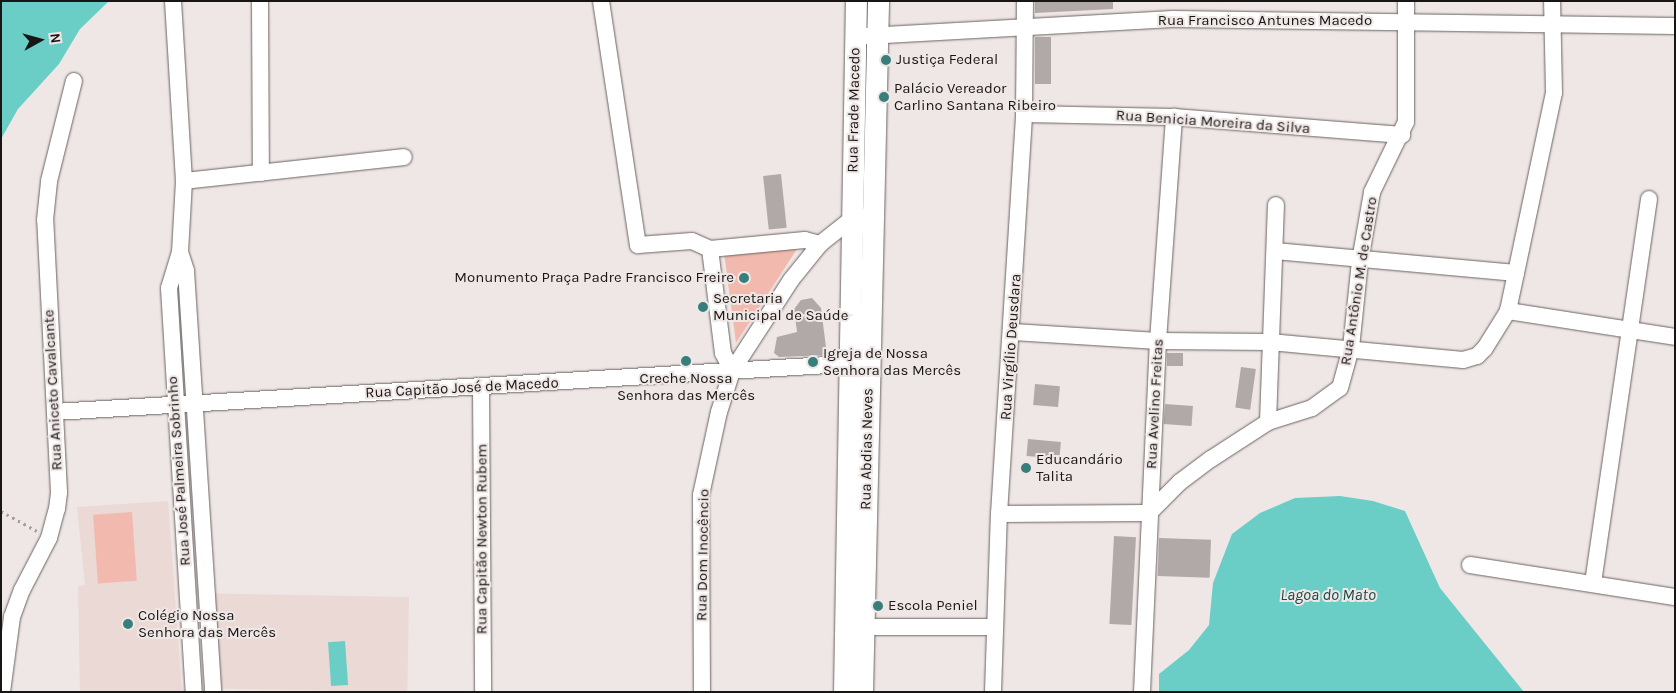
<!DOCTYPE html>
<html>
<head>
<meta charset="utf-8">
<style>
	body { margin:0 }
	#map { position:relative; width:1676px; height:693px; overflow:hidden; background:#efe7e5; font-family:Karla,sans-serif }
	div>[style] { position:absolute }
	.built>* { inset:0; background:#ead9d5; transform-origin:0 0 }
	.green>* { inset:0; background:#f2baae; transform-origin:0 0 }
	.water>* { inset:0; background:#6acec7; transform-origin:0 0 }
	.building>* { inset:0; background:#b1a9a7; transform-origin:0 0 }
	.path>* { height:2.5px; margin-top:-1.25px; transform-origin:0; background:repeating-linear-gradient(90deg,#a49e9c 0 2.5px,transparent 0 6.5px) }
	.roads { filter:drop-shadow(0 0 1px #6a6361) drop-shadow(0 0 1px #6a6361) }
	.minor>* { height:16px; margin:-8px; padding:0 8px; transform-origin:8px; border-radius:8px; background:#fff }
	.major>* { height:21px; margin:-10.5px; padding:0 10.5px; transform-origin:10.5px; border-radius:10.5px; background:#fff }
	.dots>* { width:14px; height:14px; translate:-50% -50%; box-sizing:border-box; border:2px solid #efe7e5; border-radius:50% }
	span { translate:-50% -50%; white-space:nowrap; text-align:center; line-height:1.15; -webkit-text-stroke:4px #efe7e5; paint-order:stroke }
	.street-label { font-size:15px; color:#181615 }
	.poi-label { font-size:15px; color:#181615 }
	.left { translate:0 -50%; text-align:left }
	.right { translate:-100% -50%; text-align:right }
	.water-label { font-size:16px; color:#1a4845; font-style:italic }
	.frame { position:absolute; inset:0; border:2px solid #181615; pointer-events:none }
	.north { position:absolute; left:15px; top:15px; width:50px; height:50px; -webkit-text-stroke:4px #efe7e5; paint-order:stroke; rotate:83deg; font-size:14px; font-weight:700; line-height:20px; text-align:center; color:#181615 }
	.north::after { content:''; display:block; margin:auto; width:18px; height:22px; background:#181615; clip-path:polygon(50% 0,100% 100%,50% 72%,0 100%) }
</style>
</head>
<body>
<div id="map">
	<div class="built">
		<i style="clip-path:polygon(168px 501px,182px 692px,80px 692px,78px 586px,85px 585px,77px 507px)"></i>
		<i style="left:409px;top:597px;width:95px;height:195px;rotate:91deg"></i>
	</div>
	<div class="green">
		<i style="clip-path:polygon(799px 246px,736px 343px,724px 253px)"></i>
		<i style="left:132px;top:512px;width:69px;height:39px;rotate:86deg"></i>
	</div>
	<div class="water">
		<i style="clip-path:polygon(1px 1px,109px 1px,80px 29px,59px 64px,18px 109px,1px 139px)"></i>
		<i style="clip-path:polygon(1340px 496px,1373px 501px,1405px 511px,1440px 588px,1524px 692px,1159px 692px,1159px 674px,1189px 650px,1209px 625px,1213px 583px,1232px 534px,1260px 513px,1295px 498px)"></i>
		<i style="left:345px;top:641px;width:44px;height:17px;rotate:86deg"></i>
	</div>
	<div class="building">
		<i style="clip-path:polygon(1035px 1px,1113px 1px,1113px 9px,1035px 13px)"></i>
		<i style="left:1035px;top:37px;width:16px;height:47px"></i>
		<i style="left:781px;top:174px;width:54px;height:18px;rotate:84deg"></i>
		<i style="clip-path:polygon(812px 298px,821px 308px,827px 355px,779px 357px,774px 353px,777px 337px,797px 332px,794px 309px,801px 300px)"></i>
		<i style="left:1167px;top:353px;width:16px;height:13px"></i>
		<i style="left:1241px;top:367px;width:15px;height:41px;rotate:8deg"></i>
		<i style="left:1035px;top:384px;width:25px;height:21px;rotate:5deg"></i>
		<i style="left:1165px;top:404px;width:28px;height:20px;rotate:4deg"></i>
		<i style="left:1028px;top:439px;width:33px;height:17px;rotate:5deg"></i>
		<i style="left:1114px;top:536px;width:22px;height:88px;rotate:3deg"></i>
		<i style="left:1159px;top:538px;width:52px;height:38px;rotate:2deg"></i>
	</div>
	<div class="path">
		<i style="left:1px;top:511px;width:41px;rotate:29.1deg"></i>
	</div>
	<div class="roads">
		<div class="minor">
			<i style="left:173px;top:1px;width:180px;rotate:86.5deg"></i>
			<i style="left:184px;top:181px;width:71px;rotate:93.2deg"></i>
			<i style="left:180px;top:252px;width:20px;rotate:72deg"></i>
			<i style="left:186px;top:271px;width:422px;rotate:86.3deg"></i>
			<i style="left:260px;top:1px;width:172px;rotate:89.7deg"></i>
			<i style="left:601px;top:1px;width:247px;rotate:81.4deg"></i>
			<i style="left:638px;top:245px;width:54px;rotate:-4.2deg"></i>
			<i style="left:692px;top:241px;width:20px;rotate:24deg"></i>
			<i style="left:710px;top:249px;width:95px;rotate:-5.4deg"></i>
			<i style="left:805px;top:240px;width:16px;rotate:15deg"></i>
			<i style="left:867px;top:36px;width:306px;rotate:-3.2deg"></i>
			<i style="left:1173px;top:19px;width:502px;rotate:0.8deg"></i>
			<i style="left:1024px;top:114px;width:150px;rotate:1.1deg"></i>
			<i style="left:1174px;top:117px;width:229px;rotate:4.5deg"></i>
			<i style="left:184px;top:181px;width:221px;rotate:-6.2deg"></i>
			<i style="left:710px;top:249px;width:105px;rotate:82.9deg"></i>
			<i style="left:723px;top:353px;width:20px;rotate:63deg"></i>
			<i style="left:1275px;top:251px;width:242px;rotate:5.2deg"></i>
			<i style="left:1516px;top:273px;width:39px;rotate:102deg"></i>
			<i style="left:1508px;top:311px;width:169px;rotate:8.8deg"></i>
			<i style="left:180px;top:252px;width:38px;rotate:107deg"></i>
			<i style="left:169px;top:288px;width:405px;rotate:86.5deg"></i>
			<i style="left:1516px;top:273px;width:184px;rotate:-78.1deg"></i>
			<i style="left:1554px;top:93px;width:92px;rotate:-91.2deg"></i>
			<i style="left:1013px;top:332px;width:145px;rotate:3.6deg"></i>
			<i style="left:1158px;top:341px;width:112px;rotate:0.5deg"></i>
			<i style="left:1270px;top:342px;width:194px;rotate:5.3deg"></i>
			<i style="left:1463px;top:360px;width:15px;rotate:-16deg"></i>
			<i style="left:1477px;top:356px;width:11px;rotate:-45deg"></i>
			<i style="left:1485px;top:348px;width:44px;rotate:-58.1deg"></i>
			<i style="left:481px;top:387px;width:305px;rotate:89.6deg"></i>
			<i style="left:55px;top:412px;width:807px;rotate:-3.48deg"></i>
			<i style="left:1268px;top:422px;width:217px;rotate:-87.9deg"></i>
			<i style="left:999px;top:514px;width:150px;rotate:-0.4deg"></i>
			<i style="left:1149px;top:513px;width:44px;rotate:-45deg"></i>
			<i style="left:1180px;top:482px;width:39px;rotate:-37deg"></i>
			<i style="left:1211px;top:459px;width:68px;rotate:-33deg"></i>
			<i style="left:1268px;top:422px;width:46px;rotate:-17.7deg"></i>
			<i style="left:1312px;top:408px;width:34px;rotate:-36deg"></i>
			<i style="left:1340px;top:388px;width:41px;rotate:-74.6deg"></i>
			<i style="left:1351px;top:348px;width:87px;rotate:-84.1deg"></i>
			<i style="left:1360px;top:261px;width:70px;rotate:-80.1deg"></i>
			<i style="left:1372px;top:192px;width:78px;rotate:-64.1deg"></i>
			<i style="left:1406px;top:122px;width:121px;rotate:-90deg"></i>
			<i style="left:1470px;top:565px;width:207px;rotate:8.9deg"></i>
			<i style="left:1593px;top:583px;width:388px;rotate:-81.7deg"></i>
			<i style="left:864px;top:627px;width:129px"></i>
			<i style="left:2px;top:692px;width:76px;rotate:-82.4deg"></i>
			<i style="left:12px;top:617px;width:29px;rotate:-70deg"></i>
			<i style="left:22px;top:590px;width:59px;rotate:-62.6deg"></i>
			<i style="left:49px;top:538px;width:30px;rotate:-75deg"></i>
			<i style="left:57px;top:509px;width:17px;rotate:-83deg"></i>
			<i style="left:59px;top:492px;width:272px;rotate:-92.9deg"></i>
			<i style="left:45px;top:220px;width:39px;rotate:-84deg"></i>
			<i style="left:49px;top:181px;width:103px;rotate:-76deg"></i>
			<i style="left:702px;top:692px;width:197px;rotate:-90.3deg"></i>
			<i style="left:701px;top:495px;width:85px;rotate:-77.8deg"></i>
			<i style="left:719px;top:412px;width:43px;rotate:-72.4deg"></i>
			<i style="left:732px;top:371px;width:108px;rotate:-57deg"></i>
			<i style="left:791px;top:280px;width:46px;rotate:-51.1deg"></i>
			<i style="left:820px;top:244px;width:48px;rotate:-38.3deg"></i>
			<i style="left:993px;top:692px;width:178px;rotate:-88.1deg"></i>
			<i style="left:999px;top:514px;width:401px;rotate:-86.4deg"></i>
			<i style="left:1024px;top:114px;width:113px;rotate:-89.5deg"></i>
			<i style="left:1142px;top:692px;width:351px;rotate:-87.4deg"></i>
			<i style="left:1158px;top:341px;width:225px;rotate:-85.9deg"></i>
		</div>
		<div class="major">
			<i style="left:844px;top:692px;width:691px;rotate:-89.01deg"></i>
			<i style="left:862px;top:692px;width:691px;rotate:-88.67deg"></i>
		</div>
	</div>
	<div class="dots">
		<i style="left:886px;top:60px;background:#387f7b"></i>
		<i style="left:884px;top:97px;background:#387f7b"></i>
		<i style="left:744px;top:278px;background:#387f7b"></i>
		<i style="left:703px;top:307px;background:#387f7b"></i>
		<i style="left:686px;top:361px;background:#387f7b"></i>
		<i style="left:813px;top:362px;background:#387f7b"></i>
		<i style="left:1026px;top:468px;background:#387f7b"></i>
		<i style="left:878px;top:606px;background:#387f7b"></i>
		<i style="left:128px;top:624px;background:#387f7b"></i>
	</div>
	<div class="street-label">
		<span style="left:1265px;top:21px">Rua Francisco Antunes Macedo</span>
		<span style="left:854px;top:110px;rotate:-89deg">Rua Frade Macedo</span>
		<span style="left:1213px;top:122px;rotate:4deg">Rua Benicia Moreira da Silva</span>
		<span style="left:1359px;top:281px;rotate:-81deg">Rua Antônio M. de Castro</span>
		<span style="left:1011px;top:347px;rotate:-86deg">Rua Virgílio Deusdara</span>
		<span style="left:462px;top:388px;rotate:-3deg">Rua Capitão José de Macedo</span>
		<span style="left:53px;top:390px;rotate:-93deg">Rua Aniceto Cavalcante</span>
		<span style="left:1155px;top:404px;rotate:-87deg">Rua Avelino Freitas</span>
		<span style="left:867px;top:449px;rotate:-89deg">Rua Abdias Neves</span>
		<span style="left:179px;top:471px;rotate:-94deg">Rua José Palmeira Sobrinho</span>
		<span style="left:482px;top:539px;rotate:-90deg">Rua Capitão Newton Rubem</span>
		<span style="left:703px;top:555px;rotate:-89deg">Rua Dom Inocêncio</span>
	</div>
	<div class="poi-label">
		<span class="left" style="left:896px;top:60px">Justiça Federal</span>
		<span class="left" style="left:894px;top:97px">Palácio Vereador<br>Carlino Santana Ribeiro</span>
		<span class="right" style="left:734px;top:278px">Monumento Praça Padre Francisco Freire</span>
		<span class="left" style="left:713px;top:307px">Secretaria<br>Municipal de Saúde</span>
		<span class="left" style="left:823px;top:362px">Igreja de Nossa<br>Senhora das Mercês</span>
		<span style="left:686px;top:387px">Creche Nossa<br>Senhora das Mercês</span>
		<span class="left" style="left:1036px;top:468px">Educandário<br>Talita</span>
		<span class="left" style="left:888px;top:606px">Escola Peniel</span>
		<span class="left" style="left:138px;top:624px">Colégio Nossa<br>Senhora das Mercês</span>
	</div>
	<div class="water-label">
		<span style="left:1328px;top:595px">Lagoa do Mato</span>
	</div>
	<div class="frame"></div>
	<div class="north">N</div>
</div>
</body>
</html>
